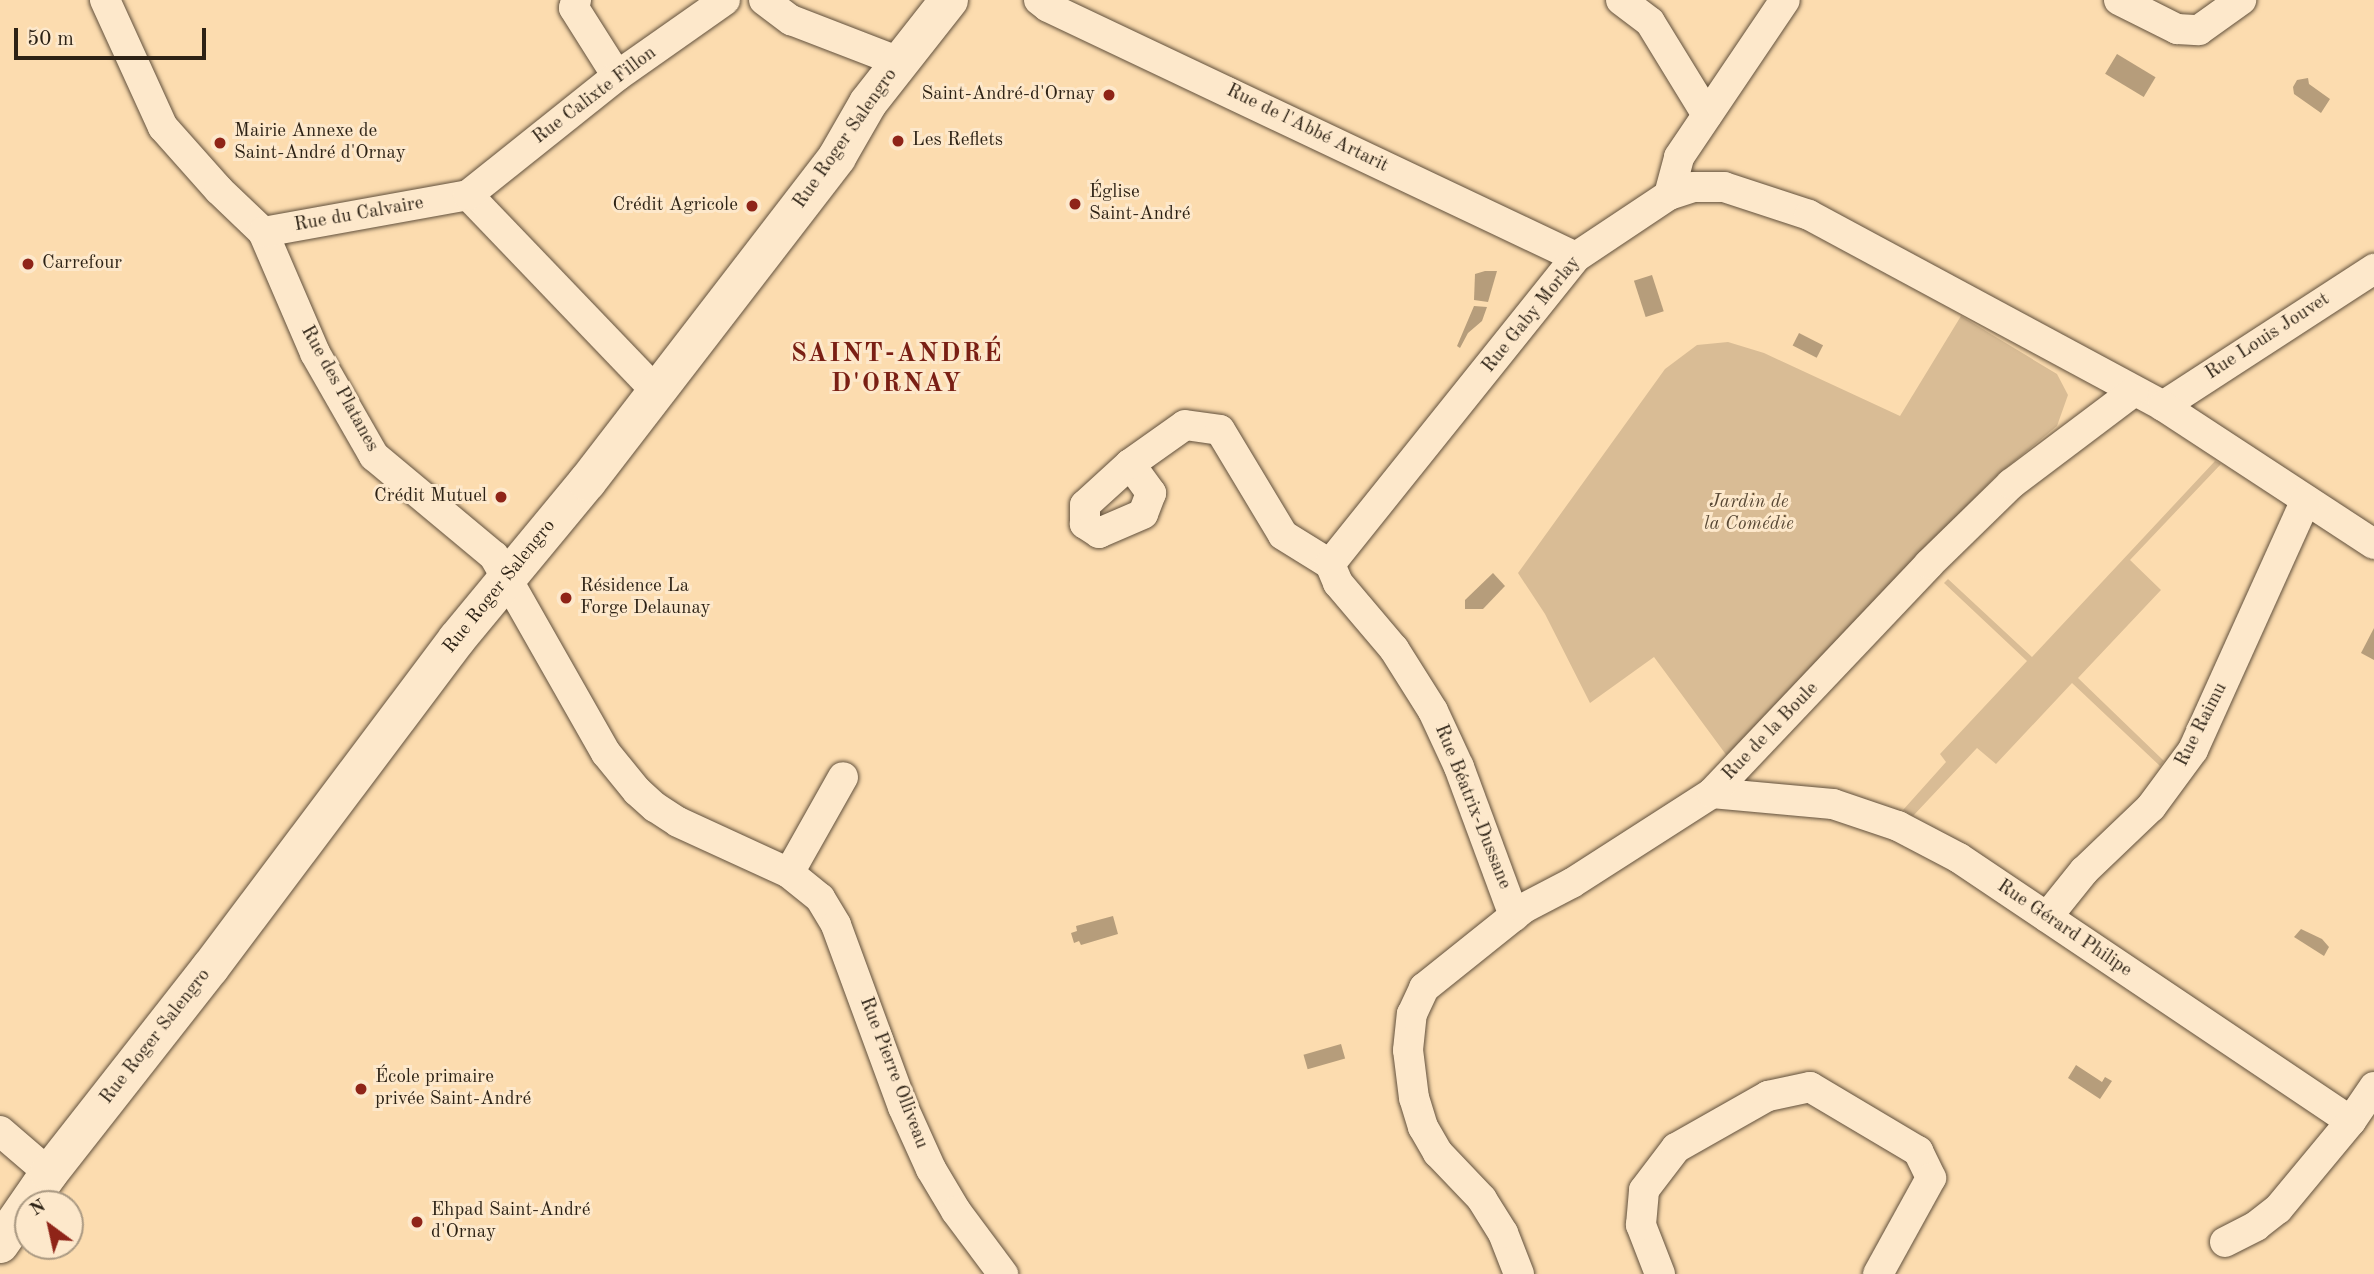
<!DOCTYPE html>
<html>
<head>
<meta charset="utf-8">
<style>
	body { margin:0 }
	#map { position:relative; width:2374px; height:1274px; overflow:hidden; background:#fcdcaf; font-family:"Old Standard TT",serif }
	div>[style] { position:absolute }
	.green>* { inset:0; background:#d9bc95 }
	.water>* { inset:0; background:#b69d7b; transform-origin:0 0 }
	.roads { filter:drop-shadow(0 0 2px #61503c) drop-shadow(0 0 2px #61503c) }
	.minor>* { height:30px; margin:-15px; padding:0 15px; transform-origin:15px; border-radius:15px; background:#fde8cb }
	.secondary>* { height:38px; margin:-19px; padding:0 19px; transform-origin:19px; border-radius:19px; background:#fde8cb }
	.dots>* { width:19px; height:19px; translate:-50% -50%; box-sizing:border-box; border:4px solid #fde8cb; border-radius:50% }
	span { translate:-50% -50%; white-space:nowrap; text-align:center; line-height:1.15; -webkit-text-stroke:6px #fde8cb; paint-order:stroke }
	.poi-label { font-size:19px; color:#2d2215 }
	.right { translate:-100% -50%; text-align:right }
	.left { translate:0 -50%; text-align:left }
	.street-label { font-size:19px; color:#2d2215 }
	.park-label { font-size:19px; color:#584835; font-style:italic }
	.district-label { font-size:26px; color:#7a1f14; font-weight:700; letter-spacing:2px }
	.north { position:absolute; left:14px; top:1190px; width:70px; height:70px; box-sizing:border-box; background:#fde8cb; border:2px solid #aa9982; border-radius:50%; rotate:327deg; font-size:19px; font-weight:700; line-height:28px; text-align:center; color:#2d2215 }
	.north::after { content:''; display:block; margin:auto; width:24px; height:32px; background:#8f2418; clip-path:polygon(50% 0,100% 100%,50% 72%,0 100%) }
	.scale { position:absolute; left:14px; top:28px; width:192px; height:32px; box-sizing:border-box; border:4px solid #2d2215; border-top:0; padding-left:9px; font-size:21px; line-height:24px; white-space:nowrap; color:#2d2215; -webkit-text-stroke:5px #fde8cb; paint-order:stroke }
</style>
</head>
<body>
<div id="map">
	<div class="green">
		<i style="clip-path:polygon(1961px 316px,2057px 374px,2068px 395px,2057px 426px,1994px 478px,1727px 756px,1654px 657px,1590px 703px,1545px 614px,1518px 573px,1665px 369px,1697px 345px,1728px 342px,1764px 353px,1900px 416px)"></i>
		<i style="clip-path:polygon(2215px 461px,2221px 464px,2130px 560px,2161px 590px,2078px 678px,2164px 761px,2160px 766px,2072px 683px,1996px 764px,1977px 748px,1913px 816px,1903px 810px,1946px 762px,1940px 754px,2027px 661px,1944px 583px,1948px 579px,2032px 657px)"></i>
	</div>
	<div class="water">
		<i style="left:2117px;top:54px;width:45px;height:23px;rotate:31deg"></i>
		<i style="clip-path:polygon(2308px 78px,2309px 84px,2330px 99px,2321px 113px,2294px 94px,2293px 87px,2297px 80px)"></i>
		<i style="clip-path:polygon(1485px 271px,1497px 271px,1488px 302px,1474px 300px,1475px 274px)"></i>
		<i style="left:1652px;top:275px;width:38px;height:19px;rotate:72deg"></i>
		<i style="clip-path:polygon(1474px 306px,1487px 307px,1482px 321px,1468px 333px,1460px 348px,1457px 346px)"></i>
		<i style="left:1799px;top:333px;width:27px;height:14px;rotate:27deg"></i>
		<i style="clip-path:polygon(1493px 573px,1505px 586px,1483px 609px,1465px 609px,1465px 600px)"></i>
		<i style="clip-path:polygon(2374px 628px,2374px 660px,2361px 653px)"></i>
		<i style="clip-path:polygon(1113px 916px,1118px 934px,1081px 945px,1079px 941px,1074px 943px,1071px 933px,1077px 931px,1076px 926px)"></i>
		<i style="clip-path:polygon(2301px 929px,2322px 939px,2329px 947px,2324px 956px,2294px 937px)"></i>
		<i style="left:1341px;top:1044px;width:15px;height:39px;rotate:74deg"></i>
		<i style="clip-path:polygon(2076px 1065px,2102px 1082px,2105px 1077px,2112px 1081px,2100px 1099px,2068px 1078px)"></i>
	</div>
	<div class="roads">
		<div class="minor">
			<i style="left:105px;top:0;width:140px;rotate:65.5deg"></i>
			<i style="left:163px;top:127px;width:84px;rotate:48.4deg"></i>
			<i style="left:219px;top:190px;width:61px;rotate:43.7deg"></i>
			<i style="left:263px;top:232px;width:132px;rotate:66.7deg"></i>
			<i style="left:315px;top:353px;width:119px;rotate:60.2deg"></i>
			<i style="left:374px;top:456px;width:156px;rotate:39.8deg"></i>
			<i style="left:494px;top:556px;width:227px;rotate:60.4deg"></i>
			<i style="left:606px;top:753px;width:49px;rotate:50.8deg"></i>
			<i style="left:637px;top:791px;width:24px;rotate:42deg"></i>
			<i style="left:655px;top:807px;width:27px;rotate:33deg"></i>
			<i style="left:678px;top:822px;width:122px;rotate:24.7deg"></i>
			<i style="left:789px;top:873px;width:40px;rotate:39deg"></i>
			<i style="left:820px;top:898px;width:31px;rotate:59deg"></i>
			<i style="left:836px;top:925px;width:194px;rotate:69.8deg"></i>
			<i style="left:903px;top:1107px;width:68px;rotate:65.7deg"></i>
			<i style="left:931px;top:1169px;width:49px;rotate:59.2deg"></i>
			<i style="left:956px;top:1211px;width:79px;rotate:53.3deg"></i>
			<i style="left:576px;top:0;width:8px;rotate:104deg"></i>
			<i style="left:574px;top:8px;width:80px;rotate:57.7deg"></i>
			<i style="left:764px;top:0;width:34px;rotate:37deg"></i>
			<i style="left:791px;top:20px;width:117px;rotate:21.1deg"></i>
			<i style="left:1039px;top:0;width:11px;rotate:38deg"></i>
			<i style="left:1048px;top:7px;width:584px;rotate:25.34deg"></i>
			<i style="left:1621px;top:0;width:36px;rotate:37deg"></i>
			<i style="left:1650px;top:22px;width:109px;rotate:58.5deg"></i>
			<i style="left:2119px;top:0;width:65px;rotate:26.6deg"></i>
			<i style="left:2177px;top:29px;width:22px;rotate:3deg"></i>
			<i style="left:2199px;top:30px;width:52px;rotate:-35.5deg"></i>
			<i style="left:468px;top:195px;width:272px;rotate:46.2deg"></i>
			<i style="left:1669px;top:195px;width:39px;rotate:-75deg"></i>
			<i style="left:1679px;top:157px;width:189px;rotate:-56deg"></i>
			<i style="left:263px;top:232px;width:208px;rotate:-10.2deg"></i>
			<i style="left:468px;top:195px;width:191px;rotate:-38.6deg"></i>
			<i style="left:617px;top:76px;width:132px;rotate:-35.1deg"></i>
			<i style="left:2163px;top:406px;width:252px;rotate:-33deg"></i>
			<i style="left:1130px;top:464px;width:36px;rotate:54deg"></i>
			<i style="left:1151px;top:493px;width:22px;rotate:111deg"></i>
			<i style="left:1143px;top:514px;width:48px;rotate:156.6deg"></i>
			<i style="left:1099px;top:533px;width:17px;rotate:-147deg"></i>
			<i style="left:1085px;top:524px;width:19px;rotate:-90deg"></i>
			<i style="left:1085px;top:505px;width:61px;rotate:-42.3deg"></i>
			<i style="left:1130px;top:464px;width:67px;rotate:-35.3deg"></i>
			<i style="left:1185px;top:425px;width:35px;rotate:8deg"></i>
			<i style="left:1220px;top:430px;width:122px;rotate:59deg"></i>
			<i style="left:1283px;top:535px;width:55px;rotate:31.7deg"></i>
			<i style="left:1330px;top:564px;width:393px;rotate:-51.3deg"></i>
			<i style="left:1576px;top:257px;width:112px;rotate:-33.7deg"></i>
			<i style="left:1669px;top:195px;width:25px;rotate:-18deg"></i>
			<i style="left:1693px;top:187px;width:31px"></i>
			<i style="left:1724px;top:187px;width:89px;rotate:18.2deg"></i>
			<i style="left:1809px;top:215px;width:402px;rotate:28.3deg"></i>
			<i style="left:2163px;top:406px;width:252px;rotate:33.2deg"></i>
			<i style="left:1330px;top:564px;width:21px;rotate:67deg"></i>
			<i style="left:1338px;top:583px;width:87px;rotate:49.7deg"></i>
			<i style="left:1394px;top:649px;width:73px;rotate:57.8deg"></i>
			<i style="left:1433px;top:711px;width:62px;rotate:65.1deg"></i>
			<i style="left:1459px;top:767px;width:159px;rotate:69.7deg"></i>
			<i style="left:1712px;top:793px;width:121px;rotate:5.2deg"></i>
			<i style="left:1833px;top:804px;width:69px;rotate:18.7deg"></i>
			<i style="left:1898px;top:826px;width:69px;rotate:27.7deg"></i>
			<i style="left:1959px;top:858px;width:472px;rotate:33.9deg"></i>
			<i style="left:2351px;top:1121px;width:41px;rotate:-55.9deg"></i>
			<i style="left:789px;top:873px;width:110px;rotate:-60.6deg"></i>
			<i style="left:2047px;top:917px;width:59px;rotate:-51.2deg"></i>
			<i style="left:2084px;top:871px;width:93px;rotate:-43.7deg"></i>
			<i style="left:2151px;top:807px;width:71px;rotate:-53.6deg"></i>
			<i style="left:2193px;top:750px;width:274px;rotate:-65.7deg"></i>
			<i style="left:0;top:1131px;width:65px;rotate:40.6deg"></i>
			<i style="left:2225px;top:1242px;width:35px;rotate:-27deg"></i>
			<i style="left:2256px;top:1226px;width:28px;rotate:-38deg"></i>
			<i style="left:2278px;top:1209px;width:114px;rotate:-50.3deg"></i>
			<i style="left:1519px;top:1274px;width:44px;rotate:-111.3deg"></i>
			<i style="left:1503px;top:1233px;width:40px;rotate:-122deg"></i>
			<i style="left:1482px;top:1199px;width:64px;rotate:-133.7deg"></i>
			<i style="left:1438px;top:1153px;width:30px;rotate:-120deg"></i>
			<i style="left:1423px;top:1127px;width:30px;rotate:-107deg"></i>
			<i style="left:1414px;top:1098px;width:48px;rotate:-97.1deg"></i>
			<i style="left:1408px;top:1050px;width:36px;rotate:-84deg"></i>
			<i style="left:1412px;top:1014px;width:29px;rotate:-65deg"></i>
			<i style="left:1424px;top:988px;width:128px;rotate:-38.7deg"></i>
			<i style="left:1524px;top:908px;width:54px;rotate:-27.5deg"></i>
			<i style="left:1572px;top:883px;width:166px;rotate:-32.7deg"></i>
			<i style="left:1712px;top:793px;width:315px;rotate:-46.5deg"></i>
			<i style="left:1929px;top:564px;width:115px;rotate:-44.3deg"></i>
			<i style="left:2011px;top:484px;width:153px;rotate:-37deg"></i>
			<i style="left:1660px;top:1274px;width:53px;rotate:-111.2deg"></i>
			<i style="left:1641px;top:1225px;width:35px;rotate:-85deg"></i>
			<i style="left:1644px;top:1190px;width:53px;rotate:-52.7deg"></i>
			<i style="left:1676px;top:1148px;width:106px;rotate:-29.5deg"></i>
			<i style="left:1768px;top:1096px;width:43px;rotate:-12.1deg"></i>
			<i style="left:1810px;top:1087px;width:126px;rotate:30.7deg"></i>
			<i style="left:1918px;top:1151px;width:30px;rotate:64deg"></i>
			<i style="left:1931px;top:1178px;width:110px;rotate:118.9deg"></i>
		</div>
		<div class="secondary">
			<i style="left:0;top:1244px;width:86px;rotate:-55.4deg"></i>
			<i style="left:49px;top:1173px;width:261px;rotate:-51.9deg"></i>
			<i style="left:210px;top:968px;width:411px;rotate:-53.1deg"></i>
			<i style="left:457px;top:639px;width:204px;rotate:-50.4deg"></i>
			<i style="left:587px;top:482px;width:410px;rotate:-52.4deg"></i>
			<i style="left:837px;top:157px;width:62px;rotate:-60.1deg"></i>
			<i style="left:868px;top:103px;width:131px;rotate:-51.8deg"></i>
		</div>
	</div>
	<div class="dots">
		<i style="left:1109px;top:95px;background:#8f2418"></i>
		<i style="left:898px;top:141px;background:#8f2418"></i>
		<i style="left:220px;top:143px;background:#8f2418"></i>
		<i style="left:1075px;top:204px;background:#8f2418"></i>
		<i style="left:752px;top:206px;background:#8f2418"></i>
		<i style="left:28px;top:264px;background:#8f2418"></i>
		<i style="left:501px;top:497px;background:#8f2418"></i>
		<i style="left:566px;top:598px;background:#8f2418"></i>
		<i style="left:361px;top:1089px;background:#8f2418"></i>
		<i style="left:417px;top:1222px;background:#8f2418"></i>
	</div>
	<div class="poi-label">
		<span class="right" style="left:1095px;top:95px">Saint-André-d'Ornay</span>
		<span class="left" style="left:234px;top:143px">Mairie Annexe de<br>Saint-André d'Ornay</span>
		<span class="left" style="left:912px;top:141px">Les Reflets</span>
		<span class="left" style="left:1089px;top:204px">Église<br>Saint-André</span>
		<span class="right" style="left:738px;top:206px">Crédit Agricole</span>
		<span class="left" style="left:42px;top:264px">Carrefour</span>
		<span class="right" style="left:487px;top:497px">Crédit Mutuel</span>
		<span class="left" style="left:580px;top:598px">Résidence La<br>Forge Delaunay</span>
		<span class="left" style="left:375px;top:1089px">École primaire<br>privée Saint-André</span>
		<span class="left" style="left:431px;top:1222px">Ehpad Saint-André<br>d'Ornay</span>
	</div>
	<div class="street-label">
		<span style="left:595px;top:96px;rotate:-37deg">Rue Calixte Fillon</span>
		<span style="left:1307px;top:129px;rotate:26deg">Rue de l'Abbé Artarit</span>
		<span style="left:846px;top:139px;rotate:-55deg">Rue Roger Salengro</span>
		<span style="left:359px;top:215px;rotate:-10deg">Rue du Calvaire</span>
		<span style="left:1532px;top:315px;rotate:-51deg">Rue Gaby Morlay</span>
		<span style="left:2268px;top:337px;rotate:-33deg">Rue Louis Jouvet</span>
		<span style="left:339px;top:389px;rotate:61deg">Rue des Platanes</span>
		<span style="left:500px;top:587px;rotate:-51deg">Rue Roger Salengro</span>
		<span style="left:2202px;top:725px;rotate:-63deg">Rue Raimu</span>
		<span style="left:1771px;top:732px;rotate:-46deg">Rue de la Boule</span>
		<span style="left:1472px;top:807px;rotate:68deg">Rue Béatrix-Dussane</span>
		<span style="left:2064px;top:929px;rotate:34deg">Rue Gérard Philipe</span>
		<span style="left:156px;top:1037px;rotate:-52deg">Rue Roger Salengro</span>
		<span style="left:893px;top:1073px;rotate:69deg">Rue Pierre Olliveau</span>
	</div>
	<div class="park-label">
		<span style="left:1749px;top:514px">Jardin de<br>la Comédie</span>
	</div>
	<div class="district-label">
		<span style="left:897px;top:370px">SAINT-ANDRÉ<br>D'ORNAY</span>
	</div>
	<div class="north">N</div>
	<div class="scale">50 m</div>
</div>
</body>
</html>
